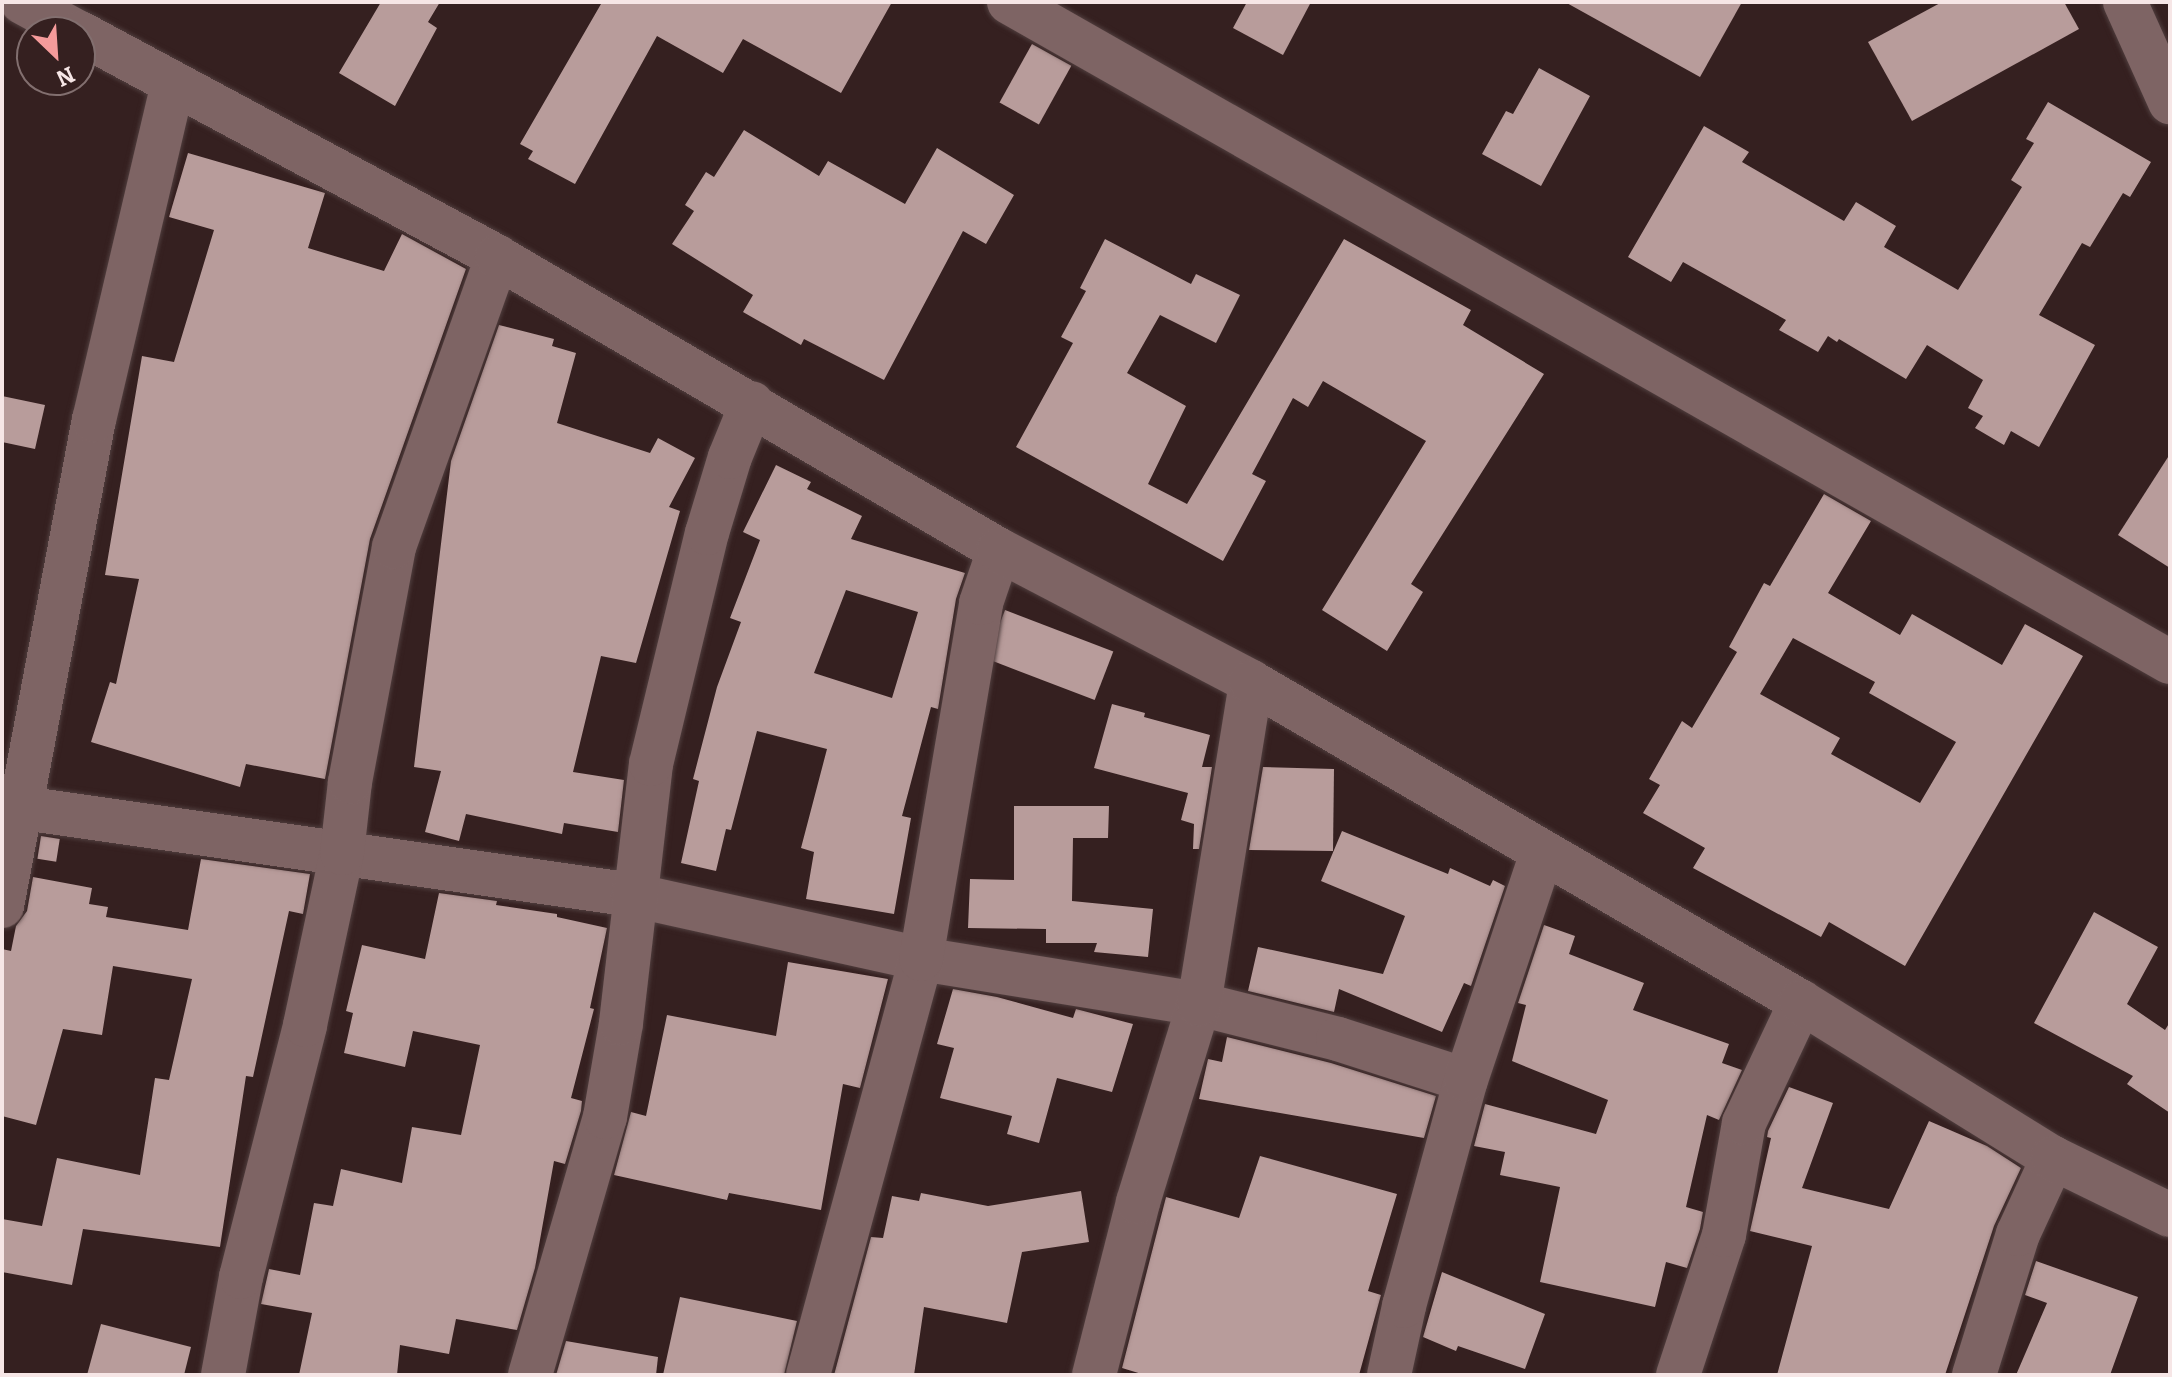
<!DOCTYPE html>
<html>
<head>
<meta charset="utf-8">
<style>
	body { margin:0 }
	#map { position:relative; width:2172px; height:1377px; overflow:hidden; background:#352020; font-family:Bitter,serif }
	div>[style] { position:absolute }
	.building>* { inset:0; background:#b89c9b; transform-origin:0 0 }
	.roads { filter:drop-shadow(0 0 2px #503e3e) drop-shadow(0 0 2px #503e3e) }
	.minor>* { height:44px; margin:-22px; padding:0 22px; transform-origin:22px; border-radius:22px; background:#7e6464 }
	.tertiary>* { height:44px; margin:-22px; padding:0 22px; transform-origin:22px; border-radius:22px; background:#7e6464 }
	span { translate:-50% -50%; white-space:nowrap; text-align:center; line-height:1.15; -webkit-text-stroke:8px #352020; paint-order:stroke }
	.frame { position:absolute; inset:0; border:4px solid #f6e6e6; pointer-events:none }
	.north { position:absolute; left:16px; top:16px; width:80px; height:80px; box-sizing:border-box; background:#352020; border:2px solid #826f6f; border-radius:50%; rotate:155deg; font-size:22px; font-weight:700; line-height:32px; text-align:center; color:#f6e6e6 }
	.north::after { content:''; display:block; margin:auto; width:28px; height:36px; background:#f59b9b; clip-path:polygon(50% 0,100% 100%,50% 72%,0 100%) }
</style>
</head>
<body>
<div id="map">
	<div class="building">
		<i style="clip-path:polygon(381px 2px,440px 2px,428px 22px,437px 28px,395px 106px,339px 73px)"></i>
		<i style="clip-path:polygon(597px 2px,892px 2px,841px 93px,743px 39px,723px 73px,657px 36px,575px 184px,528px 159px,533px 151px,520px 144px,601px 4px)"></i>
		<i style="clip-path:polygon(1247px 2px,1311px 2px,1283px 55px,1233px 28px)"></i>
		<i style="clip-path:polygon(1565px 2px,1742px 2px,1700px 77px)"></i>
		<i style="clip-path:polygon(1942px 2px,2064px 2px,2079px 29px,1912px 121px,1868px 42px)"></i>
		<i style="left:1032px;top:44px;width:45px;height:67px;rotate:29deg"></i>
		<i style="clip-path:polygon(1539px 68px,1590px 96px,1541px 186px,1482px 154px,1506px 111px,1513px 114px)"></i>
		<i style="clip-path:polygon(2048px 102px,2151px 162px,2130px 197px,2123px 193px,2090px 247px,2082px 243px,2039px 315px,2095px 345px,2039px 447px,2011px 431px,2004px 445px,1975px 428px,1983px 416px,1968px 408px,1983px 380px,1927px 345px,1906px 379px,1839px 339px,1837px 342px,1828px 336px,1818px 352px,1779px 330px,1786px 320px,1683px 262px,1671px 282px,1628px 257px,1704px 126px,1749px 152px,1742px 162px,1844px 221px,1856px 202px,1896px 226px,1884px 247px,1958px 290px,2022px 187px,2011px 180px,2034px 143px,2026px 139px)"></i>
		<i style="clip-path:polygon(744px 130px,819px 176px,828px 161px,905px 204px,937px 148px,1014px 195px,986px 244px,963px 231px,884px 380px,804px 339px,801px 345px,743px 312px,753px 295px,672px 244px,694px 211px,685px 205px,706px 172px,714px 177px)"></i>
		<i style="clip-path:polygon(188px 153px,325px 193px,308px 248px,384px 271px,402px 234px,466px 269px,370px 539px,325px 779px,246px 764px,240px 787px,91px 742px,110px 682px,116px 684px,139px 579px,105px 575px,142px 356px,174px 362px,214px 230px,169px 217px)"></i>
		<i style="clip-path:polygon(1105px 239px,1191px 284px,1196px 274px,1240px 295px,1216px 343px,1160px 315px,1127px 373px,1186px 406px,1148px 484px,1187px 504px,1344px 239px,1471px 310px,1463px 325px,1544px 374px,1411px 584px,1423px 592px,1387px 651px,1322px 610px,1426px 441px,1323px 381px,1308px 407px,1293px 398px,1252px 474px,1266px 481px,1223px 561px,1016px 447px,1073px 343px,1061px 337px,1086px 291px,1080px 288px)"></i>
		<i style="clip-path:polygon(499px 325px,554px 339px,552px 346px,576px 353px,557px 423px,650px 453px,658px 438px,695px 458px,669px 507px,680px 511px,636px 663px,601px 656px,573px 772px,624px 780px,618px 832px,564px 823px,562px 834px,466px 814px,459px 841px,425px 832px,441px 771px,414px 767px,451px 461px)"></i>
		<i style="clip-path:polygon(2px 396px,45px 405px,35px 449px,2px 442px)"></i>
		<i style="clip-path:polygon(2170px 454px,2170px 568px,2118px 535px)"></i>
		<i style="clip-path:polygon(evenodd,776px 465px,811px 482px,807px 489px,862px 516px,851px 539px,965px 573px,956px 599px,938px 709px,931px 707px,902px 816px,911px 818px,894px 914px,806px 899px,814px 852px,801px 848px,827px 749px,757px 731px,731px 830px,726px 829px,716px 871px,681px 863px,699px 781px,693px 779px,717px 687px,741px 622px,730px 618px,760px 540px,743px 532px,776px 465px,846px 590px,918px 612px,892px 698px,814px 673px,846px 590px)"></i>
		<i style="clip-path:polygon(evenodd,1824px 494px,1871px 521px,1828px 593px,1900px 635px,1912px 614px,2002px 665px,2025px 624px,2083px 656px,1905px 966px,1829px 922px,1821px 937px,1693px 868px,1705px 848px,1643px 813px,1660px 785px,1649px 779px,1682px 721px,1692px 728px,1737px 652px,1729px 647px,1764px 583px,1770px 586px,1824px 494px,1793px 638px,1875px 682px,1869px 693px,1956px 742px,1920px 803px,1831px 754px,1840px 738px,1760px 694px,1793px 638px)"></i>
		<i style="left:1005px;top:610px;width:116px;height:52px;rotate:21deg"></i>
		<i style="clip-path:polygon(1112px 704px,1145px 713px,1144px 717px,1210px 735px,1202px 767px,1212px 767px,1199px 849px,1193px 849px,1194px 824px,1181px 820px,1188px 793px,1094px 768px)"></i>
		<i style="clip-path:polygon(1263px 767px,1334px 769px,1333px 851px,1249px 850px)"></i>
		<i style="clip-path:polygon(1014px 806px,1109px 806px,1108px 838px,1073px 838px,1072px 901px,1153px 909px,1148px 957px,1094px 952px,1097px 943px,1046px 943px,1046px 929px,968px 928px,970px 879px,1014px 880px)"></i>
		<i style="clip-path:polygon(1342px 831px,1448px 874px,1450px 868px,1490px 886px,1493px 880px,1505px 886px,1471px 986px,1464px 983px,1442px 1032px,1339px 989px,1334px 1012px,1248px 991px,1258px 947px,1383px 974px,1405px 916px,1321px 881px)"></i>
		<i style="left:41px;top:836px;width:19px;height:23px;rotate:9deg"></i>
		<i style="clip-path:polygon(201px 859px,310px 874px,303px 914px,289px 911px,253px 1077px,246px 1076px,220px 1247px,83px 1229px,72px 1285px,2px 1272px,2px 1219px,42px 1226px,57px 1158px,140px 1175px,155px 1078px,169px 1080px,192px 979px,113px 966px,102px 1035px,63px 1029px,36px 1125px,2px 1116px,2px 949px,11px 951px,16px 926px,27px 911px,33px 877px,92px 888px,89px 904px,108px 907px,106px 917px,188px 930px)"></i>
		<i style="clip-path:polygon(439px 893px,497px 901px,496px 905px,557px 914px,557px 917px,607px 928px,590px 1008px,594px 1009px,571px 1098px,582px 1101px,581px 1111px,565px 1164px,554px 1161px,535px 1268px,517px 1330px,456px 1319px,449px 1354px,400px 1345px,397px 1375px,299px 1375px,312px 1313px,261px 1304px,269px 1269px,300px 1275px,314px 1203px,333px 1206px,341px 1169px,402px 1183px,412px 1127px,461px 1135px,480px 1045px,413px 1031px,405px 1067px,344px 1053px,353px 1013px,346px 1011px,362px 945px,425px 959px)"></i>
		<i style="clip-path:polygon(2094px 912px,2158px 947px,2127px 1004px,2165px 1030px,2170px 1022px,2170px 1113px,2127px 1084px,2133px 1076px,2034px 1023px)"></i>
		<i style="clip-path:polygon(1544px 925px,1575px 936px,1569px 954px,1644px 983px,1633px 1010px,1729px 1044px,1722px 1063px,1742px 1070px,1719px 1120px,1707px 1115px,1686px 1207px,1703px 1212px,1700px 1229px,1687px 1268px,1666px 1262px,1655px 1307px,1540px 1282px,1560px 1187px,1500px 1175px,1505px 1152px,1474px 1146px,1485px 1104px,1596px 1134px,1608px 1100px,1512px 1061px,1526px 1005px,1518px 1003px)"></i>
		<i style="clip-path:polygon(788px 962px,888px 979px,860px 1088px,843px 1084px,821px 1210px,729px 1193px,727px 1200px,614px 1175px,631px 1112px,646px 1116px,667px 1015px,776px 1036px)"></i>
		<i style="clip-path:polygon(953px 989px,997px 997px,1073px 1018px,1076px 1009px,1133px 1024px,1112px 1092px,1057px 1078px,1039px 1143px,1007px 1134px,1012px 1116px,940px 1098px,954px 1048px,937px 1044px)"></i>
		<i style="clip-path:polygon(1227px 1037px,1331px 1063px,1436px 1096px,1424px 1138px,1199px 1099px,1208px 1059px,1222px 1062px)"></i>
		<i style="clip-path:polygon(1789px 1087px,1833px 1103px,1802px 1188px,1889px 1209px,1929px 1121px,1987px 1146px,2021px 1168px,1994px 1226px,1945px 1375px,1777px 1375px,1812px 1246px,1750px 1231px,1771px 1138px,1767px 1137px,1768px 1131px)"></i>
		<i style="clip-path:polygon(1260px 1156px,1397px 1194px,1368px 1291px,1381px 1295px,1359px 1375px,1145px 1375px,1122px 1368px,1166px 1197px,1239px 1218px)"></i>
		<i style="clip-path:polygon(1081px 1191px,1089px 1242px,1022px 1252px,1007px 1323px,924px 1307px,914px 1375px,834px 1375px,871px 1237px,883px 1238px,892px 1196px,919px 1201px,921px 1193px,988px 1206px)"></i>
		<i style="clip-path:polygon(2036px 1261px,2138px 1297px,2110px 1375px,2016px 1375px,2047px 1303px,2025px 1295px)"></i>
		<i style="clip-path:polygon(1442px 1272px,1545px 1314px,1525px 1369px,1458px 1346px,1456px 1351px,1423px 1337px)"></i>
		<i style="clip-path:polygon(680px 1297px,797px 1321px,784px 1375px,663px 1375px)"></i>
		<i style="clip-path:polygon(101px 1324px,191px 1347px,184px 1375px,87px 1375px)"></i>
		<i style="clip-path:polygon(566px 1341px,658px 1357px,656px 1375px,556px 1375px)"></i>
	</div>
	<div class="roads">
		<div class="minor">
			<i style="left:1009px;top:2px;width:1335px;rotate:29.62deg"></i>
			<i style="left:2125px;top:2px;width:110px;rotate:65.8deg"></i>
			<i style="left:23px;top:808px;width:616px;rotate:8.12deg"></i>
			<i style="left:633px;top:895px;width:295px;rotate:12.5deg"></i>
			<i style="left:921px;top:959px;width:282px;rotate:9.2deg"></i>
			<i style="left:1199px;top:1004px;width:143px;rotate:14.1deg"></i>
			<i style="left:1338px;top:1039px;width:134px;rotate:17.8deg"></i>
			<i style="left:2px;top:906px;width:495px;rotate:-79.3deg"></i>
			<i style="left:94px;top:420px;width:345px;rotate:-76.8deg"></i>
			<i style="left:223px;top:1375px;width:100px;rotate:-79.6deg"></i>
			<i style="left:241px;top:1277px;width:260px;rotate:-75.7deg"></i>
			<i style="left:305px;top:1025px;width:176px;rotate:-77.9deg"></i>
			<i style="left:342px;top:853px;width:71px;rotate:-83.6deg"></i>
			<i style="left:350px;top:782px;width:239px;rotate:-79.4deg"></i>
			<i style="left:394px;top:547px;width:308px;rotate:-70.4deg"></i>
			<i style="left:530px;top:1375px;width:269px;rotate:-73.8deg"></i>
			<i style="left:605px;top:1117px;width:95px;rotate:-80.3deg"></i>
			<i style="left:621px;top:1023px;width:261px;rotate:-83.4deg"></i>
			<i style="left:651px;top:764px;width:238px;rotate:-76.4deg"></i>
			<i style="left:707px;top:533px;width:79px;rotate:-73.2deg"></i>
			<i style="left:730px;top:457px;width:58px;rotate:-67.8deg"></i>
			<i style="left:808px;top:1375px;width:431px;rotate:-74.8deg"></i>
			<i style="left:921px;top:959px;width:361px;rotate:-80.4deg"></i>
			<i style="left:981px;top:603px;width:56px;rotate:-71.2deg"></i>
			<i style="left:1094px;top:1375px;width:179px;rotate:-75.7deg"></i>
			<i style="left:1138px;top:1202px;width:207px;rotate:-72.9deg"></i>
			<i style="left:1199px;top:1004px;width:326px;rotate:-80.8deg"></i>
			<i style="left:1389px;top:1375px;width:71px;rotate:-77.7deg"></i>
			<i style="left:1404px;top:1306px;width:234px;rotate:-74.7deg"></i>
			<i style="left:1466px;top:1080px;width:239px;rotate:-71.5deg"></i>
			<i style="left:1678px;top:1375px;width:147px;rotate:-71.8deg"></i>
			<i style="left:1724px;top:1235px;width:114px;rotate:-79.9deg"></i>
			<i style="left:1744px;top:1123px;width:134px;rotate:-64.8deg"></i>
			<i style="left:1974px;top:1375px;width:148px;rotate:-72.7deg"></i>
			<i style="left:2018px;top:1234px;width:84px;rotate:-65.3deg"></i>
		</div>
		<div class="tertiary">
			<i style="left:22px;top:2px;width:63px;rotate:28.6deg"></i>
			<i style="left:80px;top:33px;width:473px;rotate:28.2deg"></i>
			<i style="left:497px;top:257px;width:581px;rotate:30.27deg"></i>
			<i style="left:999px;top:550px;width:284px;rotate:27.6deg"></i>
			<i style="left:1251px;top:682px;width:636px;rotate:30.19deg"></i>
			<i style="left:1801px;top:1002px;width:296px;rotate:31.8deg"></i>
			<i style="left:2053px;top:1158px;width:130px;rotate:26deg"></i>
		</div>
	</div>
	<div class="frame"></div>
	<div class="north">N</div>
</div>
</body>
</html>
